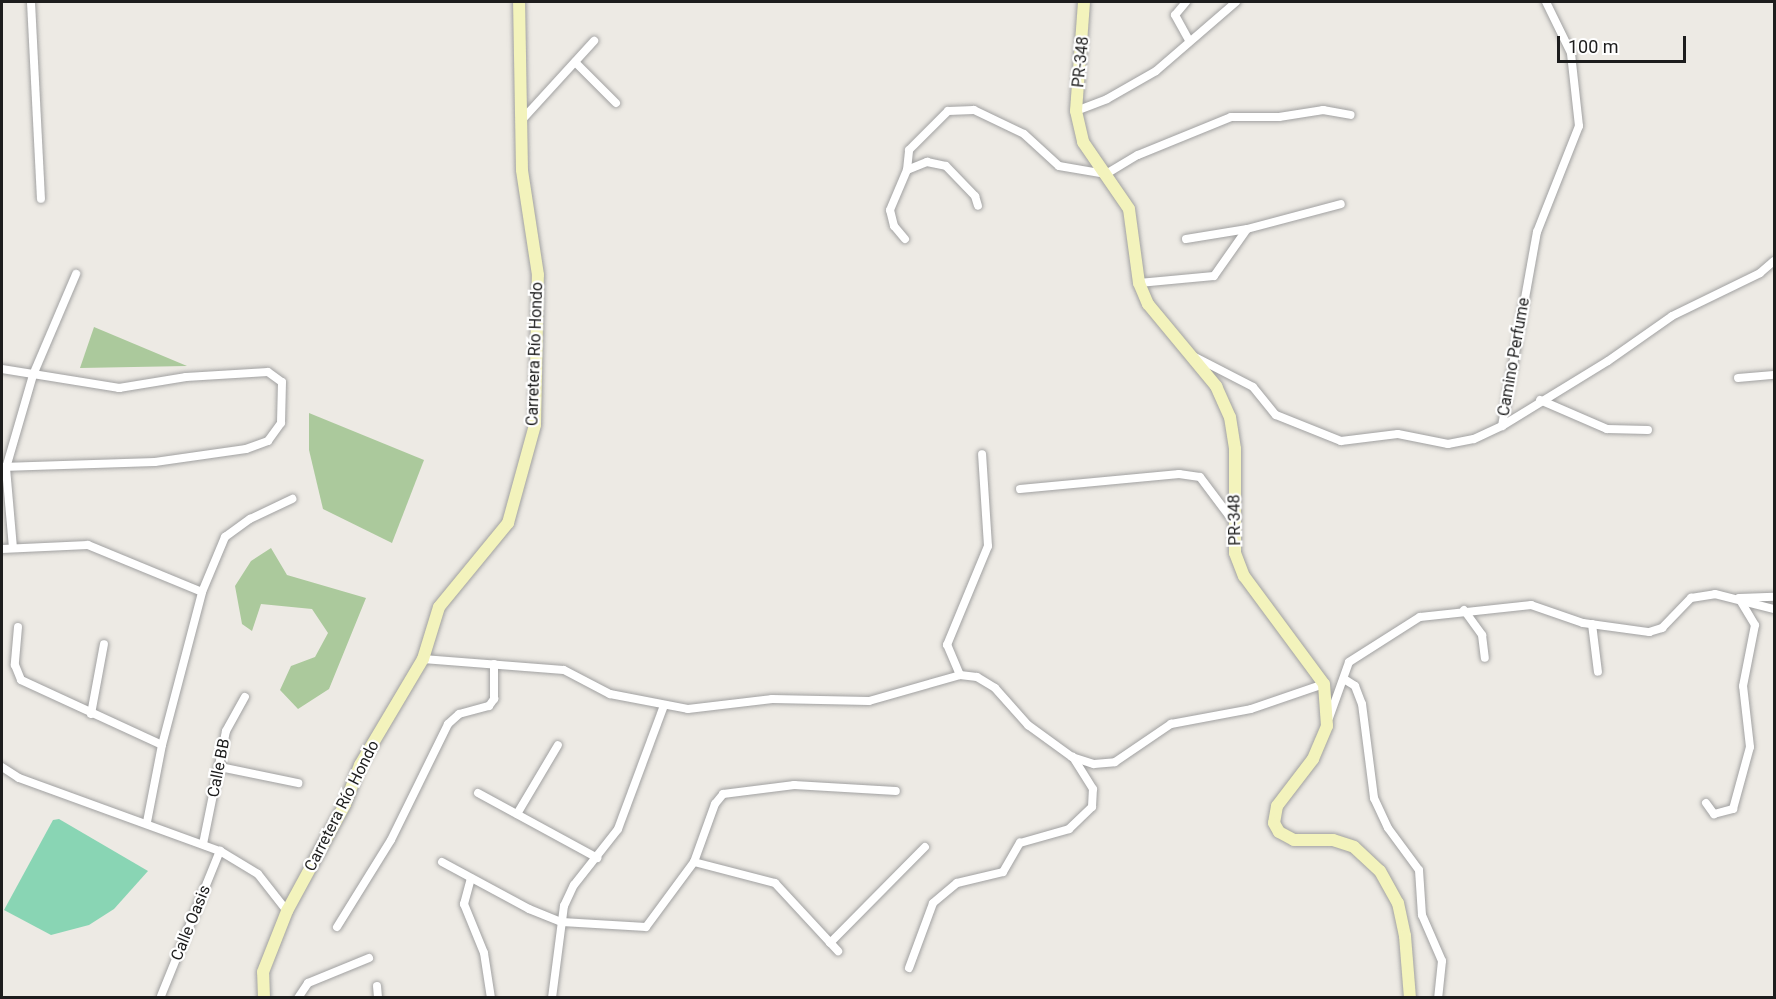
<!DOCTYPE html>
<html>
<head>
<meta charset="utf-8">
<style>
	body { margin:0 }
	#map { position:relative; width:1776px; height:999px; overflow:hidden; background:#edeae4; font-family:Roboto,sans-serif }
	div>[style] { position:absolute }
	.forest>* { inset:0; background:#abc99c }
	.pitch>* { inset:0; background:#89d5b4 }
	.roads { filter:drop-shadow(0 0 2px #a1a1a1) drop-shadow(0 0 2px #a1a1a1) }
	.street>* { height:8px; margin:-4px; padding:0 4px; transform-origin:4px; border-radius:4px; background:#fff }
	.secondary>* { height:12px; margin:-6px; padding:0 6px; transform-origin:6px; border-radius:6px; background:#f3f3bc }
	span { translate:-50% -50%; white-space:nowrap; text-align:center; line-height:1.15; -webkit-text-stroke:4.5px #fff; paint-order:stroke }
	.street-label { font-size:16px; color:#1d1d1d }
	.frame { position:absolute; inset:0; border:3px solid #1d1d1d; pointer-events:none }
	.scale { position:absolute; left:1557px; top:36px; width:129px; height:27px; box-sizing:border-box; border:3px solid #1d1d1d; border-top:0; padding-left:8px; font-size:18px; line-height:21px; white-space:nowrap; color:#1d1d1d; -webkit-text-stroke:4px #fff; paint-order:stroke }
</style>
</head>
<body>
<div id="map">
	<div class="forest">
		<i style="clip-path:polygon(94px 327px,187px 366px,80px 368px)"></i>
		<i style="clip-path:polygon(309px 413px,424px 460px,392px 543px,323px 509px,309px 450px)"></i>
		<i style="clip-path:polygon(271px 548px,287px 575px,366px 598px,329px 689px,298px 709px,280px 690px,291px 666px,315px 657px,328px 633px,312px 609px,261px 604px,252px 631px,242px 624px,235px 586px,251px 561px)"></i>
	</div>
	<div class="pitch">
		<i style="clip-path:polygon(59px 819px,148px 871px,114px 909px,89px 925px,51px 935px,4px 910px,53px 820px)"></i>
	</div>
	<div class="roads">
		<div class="street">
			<i style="left:31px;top:2px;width:197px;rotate:87.1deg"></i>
			<i style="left:1186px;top:2px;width:17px;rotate:130deg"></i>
			<i style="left:1175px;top:15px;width:29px;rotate:61deg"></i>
			<i style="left:575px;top:62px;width:58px;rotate:45deg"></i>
			<i style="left:1076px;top:111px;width:33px;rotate:-21deg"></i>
			<i style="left:1107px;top:99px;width:56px;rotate:-29.7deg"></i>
			<i style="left:1156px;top:71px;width:106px;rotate:-40.8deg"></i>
			<i style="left:520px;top:122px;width:110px;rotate:-47.6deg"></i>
			<i style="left:907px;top:170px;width:22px;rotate:-22deg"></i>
			<i style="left:927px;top:162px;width:19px;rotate:12deg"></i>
			<i style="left:946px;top:166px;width:42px;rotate:46deg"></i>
			<i style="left:975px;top:196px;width:10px;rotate:73deg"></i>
			<i style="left:905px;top:239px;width:17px;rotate:-130deg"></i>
			<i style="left:894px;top:226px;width:16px;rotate:-104deg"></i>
			<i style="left:890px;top:210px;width:43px;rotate:-67deg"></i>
			<i style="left:907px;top:170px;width:20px;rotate:-84deg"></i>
			<i style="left:909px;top:150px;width:55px;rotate:-45deg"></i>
			<i style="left:948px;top:111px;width:26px;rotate:-2deg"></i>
			<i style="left:974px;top:110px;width:55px;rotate:25.6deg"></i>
			<i style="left:1024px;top:134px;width:47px;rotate:42.4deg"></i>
			<i style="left:1059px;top:166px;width:48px;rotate:9.7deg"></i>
			<i style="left:1106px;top:174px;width:37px;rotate:-31deg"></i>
			<i style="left:1138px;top:155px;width:100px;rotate:-22.2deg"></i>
			<i style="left:1231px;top:117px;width:48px"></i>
			<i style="left:1279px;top:117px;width:45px;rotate:-9deg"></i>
			<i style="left:1323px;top:110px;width:28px;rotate:10deg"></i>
			<i style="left:1186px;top:239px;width:62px;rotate:-9.3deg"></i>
			<i style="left:1139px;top:283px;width:75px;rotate:-5.3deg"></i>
			<i style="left:1214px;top:276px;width:57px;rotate:-54.9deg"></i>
			<i style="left:1247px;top:229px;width:97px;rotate:-14.9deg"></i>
			<i style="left:1195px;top:357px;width:65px;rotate:27.3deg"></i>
			<i style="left:1253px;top:387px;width:36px;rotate:51deg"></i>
			<i style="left:1276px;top:415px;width:70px;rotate:21.8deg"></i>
			<i style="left:1341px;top:441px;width:57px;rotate:-7deg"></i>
			<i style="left:1398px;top:434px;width:51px;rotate:11.3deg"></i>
			<i style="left:1448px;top:444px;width:26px;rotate:-11deg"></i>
			<i style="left:1474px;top:439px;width:31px;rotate:-25deg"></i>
			<i style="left:1502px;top:426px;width:124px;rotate:-31.5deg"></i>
			<i style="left:1608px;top:361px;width:78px;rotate:-35.1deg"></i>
			<i style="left:1672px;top:316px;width:98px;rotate:-26deg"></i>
			<i style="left:1760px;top:273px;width:18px;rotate:-41deg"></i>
			<i style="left:2px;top:369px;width:119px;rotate:9.2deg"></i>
			<i style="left:119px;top:388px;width:68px;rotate:-9.3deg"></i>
			<i style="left:186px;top:377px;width:82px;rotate:-3.5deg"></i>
			<i style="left:268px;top:372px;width:17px;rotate:36deg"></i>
			<i style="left:282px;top:382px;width:41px;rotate:91.4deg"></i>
			<i style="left:281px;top:423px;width:22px;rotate:126deg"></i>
			<i style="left:268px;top:441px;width:23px;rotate:160deg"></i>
			<i style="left:246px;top:449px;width:92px;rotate:171.9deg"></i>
			<i style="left:155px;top:462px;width:153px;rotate:178.1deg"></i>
			<i style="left:1738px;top:378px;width:36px;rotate:-5deg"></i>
			<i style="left:1540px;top:400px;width:73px;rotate:23.4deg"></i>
			<i style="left:1607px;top:429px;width:41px;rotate:1.4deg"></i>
			<i style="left:1502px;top:426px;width:197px;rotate:-79.8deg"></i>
			<i style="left:1537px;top:232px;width:114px;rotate:-68.4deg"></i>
			<i style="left:1579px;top:126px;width:73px;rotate:-96.3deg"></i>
			<i style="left:1571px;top:53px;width:57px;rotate:-116.1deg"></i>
			<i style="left:1020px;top:489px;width:160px;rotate:-5.4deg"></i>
			<i style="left:1179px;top:474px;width:21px;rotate:8deg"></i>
			<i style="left:1200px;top:477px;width:55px;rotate:53.1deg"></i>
			<i style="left:13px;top:548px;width:80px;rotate:-95deg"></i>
			<i style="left:6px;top:468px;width:97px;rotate:-73.8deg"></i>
			<i style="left:33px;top:375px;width:110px;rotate:-66.9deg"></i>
			<i style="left:2px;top:549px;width:86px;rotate:-2.7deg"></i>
			<i style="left:88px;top:545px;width:123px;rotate:22.4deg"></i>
			<i style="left:1464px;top:610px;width:31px;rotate:54deg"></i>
			<i style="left:1482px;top:635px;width:23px;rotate:83deg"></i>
			<i style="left:1592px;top:624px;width:48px;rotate:82.9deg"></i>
			<i style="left:18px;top:627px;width:38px;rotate:95deg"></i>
			<i style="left:15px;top:665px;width:16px;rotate:68deg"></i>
			<i style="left:21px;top:680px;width:155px;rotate:24.7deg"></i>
			<i style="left:423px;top:659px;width:141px;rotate:4.5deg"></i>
			<i style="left:564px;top:670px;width:52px;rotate:27.6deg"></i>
			<i style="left:610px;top:694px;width:79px;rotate:10.9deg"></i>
			<i style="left:688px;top:709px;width:85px;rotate:-6.8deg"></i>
			<i style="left:772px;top:699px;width:97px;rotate:1.2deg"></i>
			<i style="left:869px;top:701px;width:95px;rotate:-15.9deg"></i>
			<i style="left:960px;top:675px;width:17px;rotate:7deg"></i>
			<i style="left:977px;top:677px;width:21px;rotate:31deg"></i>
			<i style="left:995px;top:688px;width:50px;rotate:48.3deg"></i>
			<i style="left:1028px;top:725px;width:54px;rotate:36deg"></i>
			<i style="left:1072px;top:757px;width:23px;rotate:18deg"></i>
			<i style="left:1094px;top:764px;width:21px;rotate:-5deg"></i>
			<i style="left:1115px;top:762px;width:68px;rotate:-34.2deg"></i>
			<i style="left:1171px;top:724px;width:81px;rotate:-10.6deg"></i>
			<i style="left:1251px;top:709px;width:77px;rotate:-18.9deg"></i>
			<i style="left:960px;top:675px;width:33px;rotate:-113deg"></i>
			<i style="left:947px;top:645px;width:107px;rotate:-67.5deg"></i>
			<i style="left:988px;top:546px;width:92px;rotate:-93.7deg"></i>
			<i style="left:1344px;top:679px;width:13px;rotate:32deg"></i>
			<i style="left:1355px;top:686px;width:19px;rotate:69deg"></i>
			<i style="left:1362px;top:704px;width:95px;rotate:82.7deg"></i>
			<i style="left:1374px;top:798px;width:33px;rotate:65deg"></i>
			<i style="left:1388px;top:828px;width:52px;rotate:53.6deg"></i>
			<i style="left:1419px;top:870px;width:45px;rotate:86.2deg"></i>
			<i style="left:1422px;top:915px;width:50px;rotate:66.5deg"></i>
			<i style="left:1442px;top:961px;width:37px;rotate:96deg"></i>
			<i style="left:91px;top:714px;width:71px;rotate:-79.5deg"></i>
			<i style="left:1329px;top:718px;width:59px;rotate:-70.3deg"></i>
			<i style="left:1349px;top:662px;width:84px;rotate:-32.4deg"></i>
			<i style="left:1420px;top:617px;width:112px;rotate:-6.2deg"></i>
			<i style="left:1531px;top:605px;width:55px;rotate:19.1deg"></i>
			<i style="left:1583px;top:623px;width:67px;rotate:7.8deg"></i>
			<i style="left:1649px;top:632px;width:14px;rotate:-17deg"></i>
			<i style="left:1662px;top:628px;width:42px;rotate:-46deg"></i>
			<i style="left:1691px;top:598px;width:24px;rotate:-9deg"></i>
			<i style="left:1715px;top:594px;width:61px;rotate:14.3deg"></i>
			<i style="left:2px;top:767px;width:20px;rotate:33deg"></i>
			<i style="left:19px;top:778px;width:214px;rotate:20deg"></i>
			<i style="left:220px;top:851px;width:44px;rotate:31.2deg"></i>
			<i style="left:258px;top:874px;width:47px;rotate:51.9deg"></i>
			<i style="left:220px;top:767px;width:80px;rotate:11.6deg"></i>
			<i style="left:478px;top:793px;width:136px;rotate:28.6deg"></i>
			<i style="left:1706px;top:803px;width:14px;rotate:54deg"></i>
			<i style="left:1714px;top:814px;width:20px;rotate:-15deg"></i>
			<i style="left:1733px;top:809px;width:64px;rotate:-74.7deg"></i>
			<i style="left:1750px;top:747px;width:61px;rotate:-96.5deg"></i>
			<i style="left:1743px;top:686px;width:62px;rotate:-78.9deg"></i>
			<i style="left:1755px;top:625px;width:31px;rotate:-121deg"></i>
			<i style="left:1739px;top:598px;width:35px;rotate:-2deg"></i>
			<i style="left:517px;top:814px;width:80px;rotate:-59.3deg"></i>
			<i style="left:147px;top:822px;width:78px;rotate:-79deg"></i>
			<i style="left:162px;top:745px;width:158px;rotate:-75.3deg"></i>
			<i style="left:202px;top:592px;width:60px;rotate:-67.3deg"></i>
			<i style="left:225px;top:537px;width:31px;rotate:-36deg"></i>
			<i style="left:250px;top:519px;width:47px;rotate:-25.5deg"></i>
			<i style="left:203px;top:844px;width:115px;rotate:-78.5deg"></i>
			<i style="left:226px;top:731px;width:39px;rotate:-61deg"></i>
			<i style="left:442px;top:862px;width:99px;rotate:28.4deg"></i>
			<i style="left:529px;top:909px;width:35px;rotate:22deg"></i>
			<i style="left:562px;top:922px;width:84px;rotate:3.4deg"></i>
			<i style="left:646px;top:927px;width:81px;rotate:-53.6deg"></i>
			<i style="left:694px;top:862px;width:62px;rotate:-70.1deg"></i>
			<i style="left:715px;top:804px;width:13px;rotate:-51deg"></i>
			<i style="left:723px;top:794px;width:72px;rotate:-7.2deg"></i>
			<i style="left:794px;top:785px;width:102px;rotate:3.4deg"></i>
			<i style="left:694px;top:862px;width:84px;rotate:14.5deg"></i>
			<i style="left:775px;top:883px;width:93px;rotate:47.2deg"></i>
			<i style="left:471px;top:878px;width:27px;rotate:105deg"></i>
			<i style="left:464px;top:904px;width:53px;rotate:67.8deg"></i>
			<i style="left:484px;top:953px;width:46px;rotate:81.2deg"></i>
			<i style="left:337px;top:927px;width:102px;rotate:-58.2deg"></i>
			<i style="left:391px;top:840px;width:129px;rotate:-63.8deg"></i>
			<i style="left:448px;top:724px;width:15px;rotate:-42deg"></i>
			<i style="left:459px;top:714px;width:31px;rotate:-15deg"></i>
			<i style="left:489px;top:706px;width:9px;rotate:-54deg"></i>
			<i style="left:494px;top:699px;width:35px;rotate:-90deg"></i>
			<i style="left:830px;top:943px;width:135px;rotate:-45.3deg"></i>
			<i style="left:909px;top:968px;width:69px;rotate:-69.7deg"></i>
			<i style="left:933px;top:903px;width:31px;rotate:-40deg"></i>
			<i style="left:957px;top:883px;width:47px;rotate:-13.4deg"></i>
			<i style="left:1003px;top:872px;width:34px;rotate:-60deg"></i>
			<i style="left:1020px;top:843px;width:51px;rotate:-15.9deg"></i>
			<i style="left:1069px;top:829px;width:32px;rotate:-44deg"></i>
			<i style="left:1092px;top:807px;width:18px;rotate:-87deg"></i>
			<i style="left:1093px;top:789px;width:38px;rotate:-122deg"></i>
			<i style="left:377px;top:986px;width:12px;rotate:85deg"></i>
			<i style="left:161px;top:996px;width:157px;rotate:-67.9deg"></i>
			<i style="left:298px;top:998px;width:18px;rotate:-56deg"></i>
			<i style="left:308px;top:983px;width:66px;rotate:-22.3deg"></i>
			<i style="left:552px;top:998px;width:93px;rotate:-82.6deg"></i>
			<i style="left:564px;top:906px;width:23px;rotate:-65deg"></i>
			<i style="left:574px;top:885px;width:71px;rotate:-51.8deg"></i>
			<i style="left:618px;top:829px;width:132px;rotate:-69.6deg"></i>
		</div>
		<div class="secondary">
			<i style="left:1084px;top:2px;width:109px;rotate:94.2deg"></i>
			<i style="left:1076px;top:111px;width:32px;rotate:77deg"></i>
			<i style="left:1083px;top:142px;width:81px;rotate:55.5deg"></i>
			<i style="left:1129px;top:209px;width:75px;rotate:82.3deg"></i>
			<i style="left:1139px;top:283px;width:23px;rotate:67deg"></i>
			<i style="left:1148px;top:304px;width:107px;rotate:50.3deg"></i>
			<i style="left:1216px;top:386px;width:34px;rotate:66deg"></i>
			<i style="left:1230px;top:417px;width:32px;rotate:81deg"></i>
			<i style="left:1235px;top:449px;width:104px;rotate:90deg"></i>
			<i style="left:1235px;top:553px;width:25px;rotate:69deg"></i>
			<i style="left:1244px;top:576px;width:134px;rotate:53.5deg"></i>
			<i style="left:1324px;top:684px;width:42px;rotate:85.9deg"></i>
			<i style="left:1327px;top:726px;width:36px;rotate:113deg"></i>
			<i style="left:1313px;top:759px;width:59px;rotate:127.5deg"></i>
			<i style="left:1277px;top:806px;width:17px;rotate:100deg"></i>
			<i style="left:1274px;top:823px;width:10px;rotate:61deg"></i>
			<i style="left:1279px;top:832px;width:17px;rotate:28deg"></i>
			<i style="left:1294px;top:840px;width:39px"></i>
			<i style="left:1333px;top:840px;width:22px;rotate:18deg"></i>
			<i style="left:1354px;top:847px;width:35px;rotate:43deg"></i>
			<i style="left:1380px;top:871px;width:37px;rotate:61deg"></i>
			<i style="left:1398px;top:903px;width:34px;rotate:78deg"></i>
			<i style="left:1405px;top:936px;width:62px;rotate:85.4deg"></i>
			<i style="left:264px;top:998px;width:26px;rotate:-92deg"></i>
			<i style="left:263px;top:972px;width:66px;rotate:-68.5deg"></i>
			<i style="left:287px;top:911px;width:122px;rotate:-61.5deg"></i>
			<i style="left:345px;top:804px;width:42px;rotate:-69deg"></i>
			<i style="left:360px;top:765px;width:123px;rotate:-59.3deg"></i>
			<i style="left:423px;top:659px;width:54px;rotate:-72.9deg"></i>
			<i style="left:439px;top:607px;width:109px;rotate:-50.6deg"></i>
			<i style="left:508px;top:523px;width:102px;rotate:-74.6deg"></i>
			<i style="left:535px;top:425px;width:150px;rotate:-88.9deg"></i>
			<i style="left:538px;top:275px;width:106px;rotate:-98.7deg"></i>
			<i style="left:522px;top:170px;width:168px;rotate:-91deg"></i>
		</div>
	</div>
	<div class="street-label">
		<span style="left:1081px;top:62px;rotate:-84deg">PR-348</span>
		<span style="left:535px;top:354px;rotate:-88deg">Carretera Río Hondo</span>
		<span style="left:1514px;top:357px;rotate:-80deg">Camino Perfume</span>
		<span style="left:1235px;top:520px;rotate:-91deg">PR-348</span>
		<span style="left:219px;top:768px;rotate:-79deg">Calle BB</span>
		<span style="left:342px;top:806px;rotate:-63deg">Carretera Río Hondo</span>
		<span style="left:191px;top:923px;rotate:-68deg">Calle Oasis</span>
	</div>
	<div class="frame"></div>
	<div class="scale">100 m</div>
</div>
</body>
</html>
